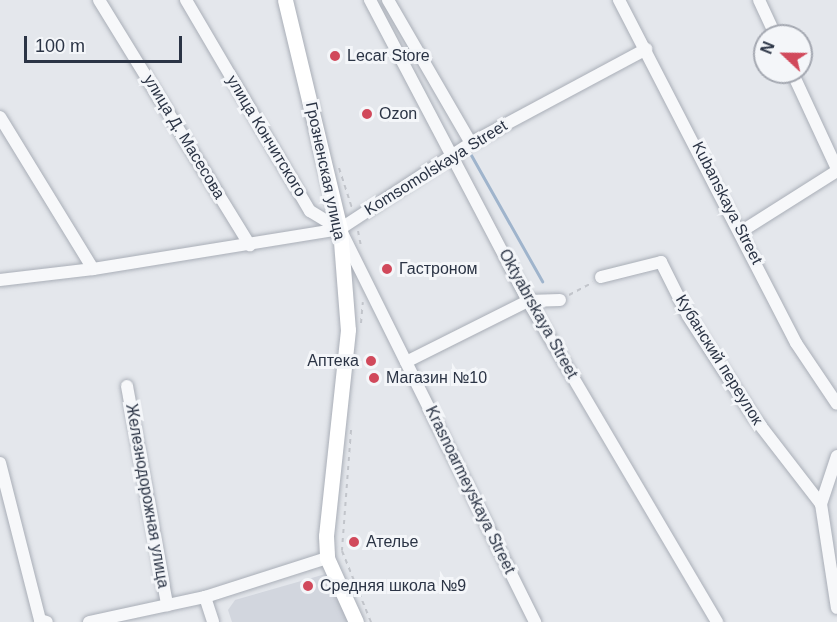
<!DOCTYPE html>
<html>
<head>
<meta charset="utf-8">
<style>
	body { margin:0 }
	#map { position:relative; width:837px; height:622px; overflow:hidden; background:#e4e7ec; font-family:Helvetica,sans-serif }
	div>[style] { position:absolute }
	.built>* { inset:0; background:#d2d6de }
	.stream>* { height:3px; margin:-1.5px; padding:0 1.5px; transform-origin:1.5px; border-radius:1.5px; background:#9fb4cc }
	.path>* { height:2px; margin-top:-1px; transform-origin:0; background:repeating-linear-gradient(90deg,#c2c5cb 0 4.5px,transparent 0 9px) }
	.roads { filter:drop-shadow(0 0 2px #a9aeb7) drop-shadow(0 0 2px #a9aeb7) }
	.minor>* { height:12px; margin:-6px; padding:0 6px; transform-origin:6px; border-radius:6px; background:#f7f8fa }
	.major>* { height:15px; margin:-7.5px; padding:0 7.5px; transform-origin:7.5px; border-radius:7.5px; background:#fff }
	.dots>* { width:16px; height:16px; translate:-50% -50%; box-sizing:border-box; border:3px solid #f4f6f9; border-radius:50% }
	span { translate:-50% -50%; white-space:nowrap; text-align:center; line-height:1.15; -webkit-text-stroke:6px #f4f6f9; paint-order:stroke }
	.poi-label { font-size:16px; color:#2b3445 }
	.left { translate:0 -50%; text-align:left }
	.right { translate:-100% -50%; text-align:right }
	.street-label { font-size:16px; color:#2b3445 }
	.north { position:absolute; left:753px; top:24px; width:60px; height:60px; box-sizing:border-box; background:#f4f6f9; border:2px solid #a4a8b1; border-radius:50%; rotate:292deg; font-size:16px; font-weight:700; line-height:24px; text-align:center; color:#2b3445 }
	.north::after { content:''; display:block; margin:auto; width:21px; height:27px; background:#d1495b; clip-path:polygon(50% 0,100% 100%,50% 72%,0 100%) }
	.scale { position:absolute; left:24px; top:36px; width:158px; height:27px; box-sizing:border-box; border:3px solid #2b3445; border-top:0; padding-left:8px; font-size:18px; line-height:21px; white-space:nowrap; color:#2b3445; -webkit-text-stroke:4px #f4f6f9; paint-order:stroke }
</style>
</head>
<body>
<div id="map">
	<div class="built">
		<i style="clip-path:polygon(329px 573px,349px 622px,232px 622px,228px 610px,235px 600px)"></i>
	</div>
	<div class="stream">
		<i style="left:471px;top:155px;width:145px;rotate:60.6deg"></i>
	</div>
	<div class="path">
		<i style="left:339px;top:168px;width:42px;rotate:72deg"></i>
		<i style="left:358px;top:231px;width:15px;rotate:79deg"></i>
		<i style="left:569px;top:295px;width:27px;rotate:-28deg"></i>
		<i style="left:361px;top:323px;width:21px;rotate:-85deg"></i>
		<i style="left:351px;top:430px;width:121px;rotate:94.3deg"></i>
		<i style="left:342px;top:551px;width:77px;rotate:67.8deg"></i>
	</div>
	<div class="roads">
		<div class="minor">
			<i style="left:99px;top:0;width:288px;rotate:58.4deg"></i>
			<i style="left:186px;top:0;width:245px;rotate:59.6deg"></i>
			<i style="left:310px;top:211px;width:35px;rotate:31deg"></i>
			<i style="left:340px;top:229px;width:439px;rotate:63.6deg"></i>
			<i style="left:370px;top:0;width:340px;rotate:62.3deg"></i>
			<i style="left:528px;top:301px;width:373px;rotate:59.5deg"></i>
			<i style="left:388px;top:0;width:165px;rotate:59.9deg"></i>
			<i style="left:619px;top:0;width:386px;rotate:62.7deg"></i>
			<i style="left:796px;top:343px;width:73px;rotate:56.1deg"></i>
			<i style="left:759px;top:0;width:40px;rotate:65deg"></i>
			<i style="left:792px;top:72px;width:107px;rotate:65.1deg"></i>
			<i style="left:0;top:117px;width:178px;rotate:58.5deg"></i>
			<i style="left:742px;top:231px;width:112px;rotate:-32.3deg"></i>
			<i style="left:601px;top:277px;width:62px;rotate:-14deg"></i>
			<i style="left:661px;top:262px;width:60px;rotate:63.4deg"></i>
			<i style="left:688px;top:316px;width:119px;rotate:57deg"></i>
			<i style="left:753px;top:416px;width:111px;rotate:52.3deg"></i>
			<i style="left:0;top:280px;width:94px;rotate:-6.7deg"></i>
			<i style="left:93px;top:269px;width:250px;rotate:-9.2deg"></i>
			<i style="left:340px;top:229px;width:157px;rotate:-33.3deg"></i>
			<i style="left:471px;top:143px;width:199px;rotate:-28.2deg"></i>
			<i style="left:406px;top:362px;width:136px;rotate:-26.6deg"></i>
			<i style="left:528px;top:301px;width:32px;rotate:-2deg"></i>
			<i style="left:127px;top:386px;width:223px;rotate:79.6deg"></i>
			<i style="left:837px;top:456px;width:51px;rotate:108.4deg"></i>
			<i style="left:821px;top:504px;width:105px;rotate:81.3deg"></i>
			<i style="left:0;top:463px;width:162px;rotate:75.7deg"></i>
			<i style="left:40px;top:620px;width:7px;rotate:16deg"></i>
			<i style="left:205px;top:597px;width:26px;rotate:72deg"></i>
			<i style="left:89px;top:622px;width:119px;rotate:-12.2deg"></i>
			<i style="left:205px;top:597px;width:128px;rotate:-17.7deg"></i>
		</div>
		<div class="major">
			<i style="left:285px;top:0;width:236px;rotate:76.5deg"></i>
			<i style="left:340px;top:229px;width:101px;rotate:85.5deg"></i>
			<i style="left:348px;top:330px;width:207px;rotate:96.1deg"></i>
			<i style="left:326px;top:536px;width:22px;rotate:87deg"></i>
			<i style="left:327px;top:558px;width:70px;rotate:65.6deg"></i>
		</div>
	</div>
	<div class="dots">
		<i style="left:335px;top:56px;background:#d1495b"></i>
		<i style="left:367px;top:114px;background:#d1495b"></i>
		<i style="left:387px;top:269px;background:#d1495b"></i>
		<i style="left:371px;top:361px;background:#d1495b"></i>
		<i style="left:374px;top:378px;background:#d1495b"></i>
		<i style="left:354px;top:542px;background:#d1495b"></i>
		<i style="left:308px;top:586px;background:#d1495b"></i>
	</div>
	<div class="poi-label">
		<span class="left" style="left:347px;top:56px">Lecar Store</span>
		<span class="left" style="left:379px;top:114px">Ozon</span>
		<span class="left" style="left:399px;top:269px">Гастроном</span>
		<span class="right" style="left:359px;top:361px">Аптека</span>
		<span class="left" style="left:386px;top:378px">Магазин №10</span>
		<span class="left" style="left:366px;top:542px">Ателье</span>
		<span class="left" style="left:320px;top:586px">Средняя школа №9</span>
	</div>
	<div class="street-label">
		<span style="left:266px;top:136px;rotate:59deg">улица Кончитского</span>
		<span style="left:184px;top:137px;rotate:59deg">улица Д. Масесова</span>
		<span style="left:436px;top:168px;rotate:-32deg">Komsomolskaya Street</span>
		<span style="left:325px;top:171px;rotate:78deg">Грозненская улица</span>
		<span style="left:727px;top:203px;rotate:63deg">Kubanskaya Street</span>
		<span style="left:538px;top:314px;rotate:61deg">Oktyabrskaya Street</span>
		<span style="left:719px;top:360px;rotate:58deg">Кубанский переулок</span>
		<span style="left:470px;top:490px;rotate:64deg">Krasnoarmeyskaya Street</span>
		<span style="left:147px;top:496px;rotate:80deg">Железнодорожная улица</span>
	</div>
	<div class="north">N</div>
	<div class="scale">100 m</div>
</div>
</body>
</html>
